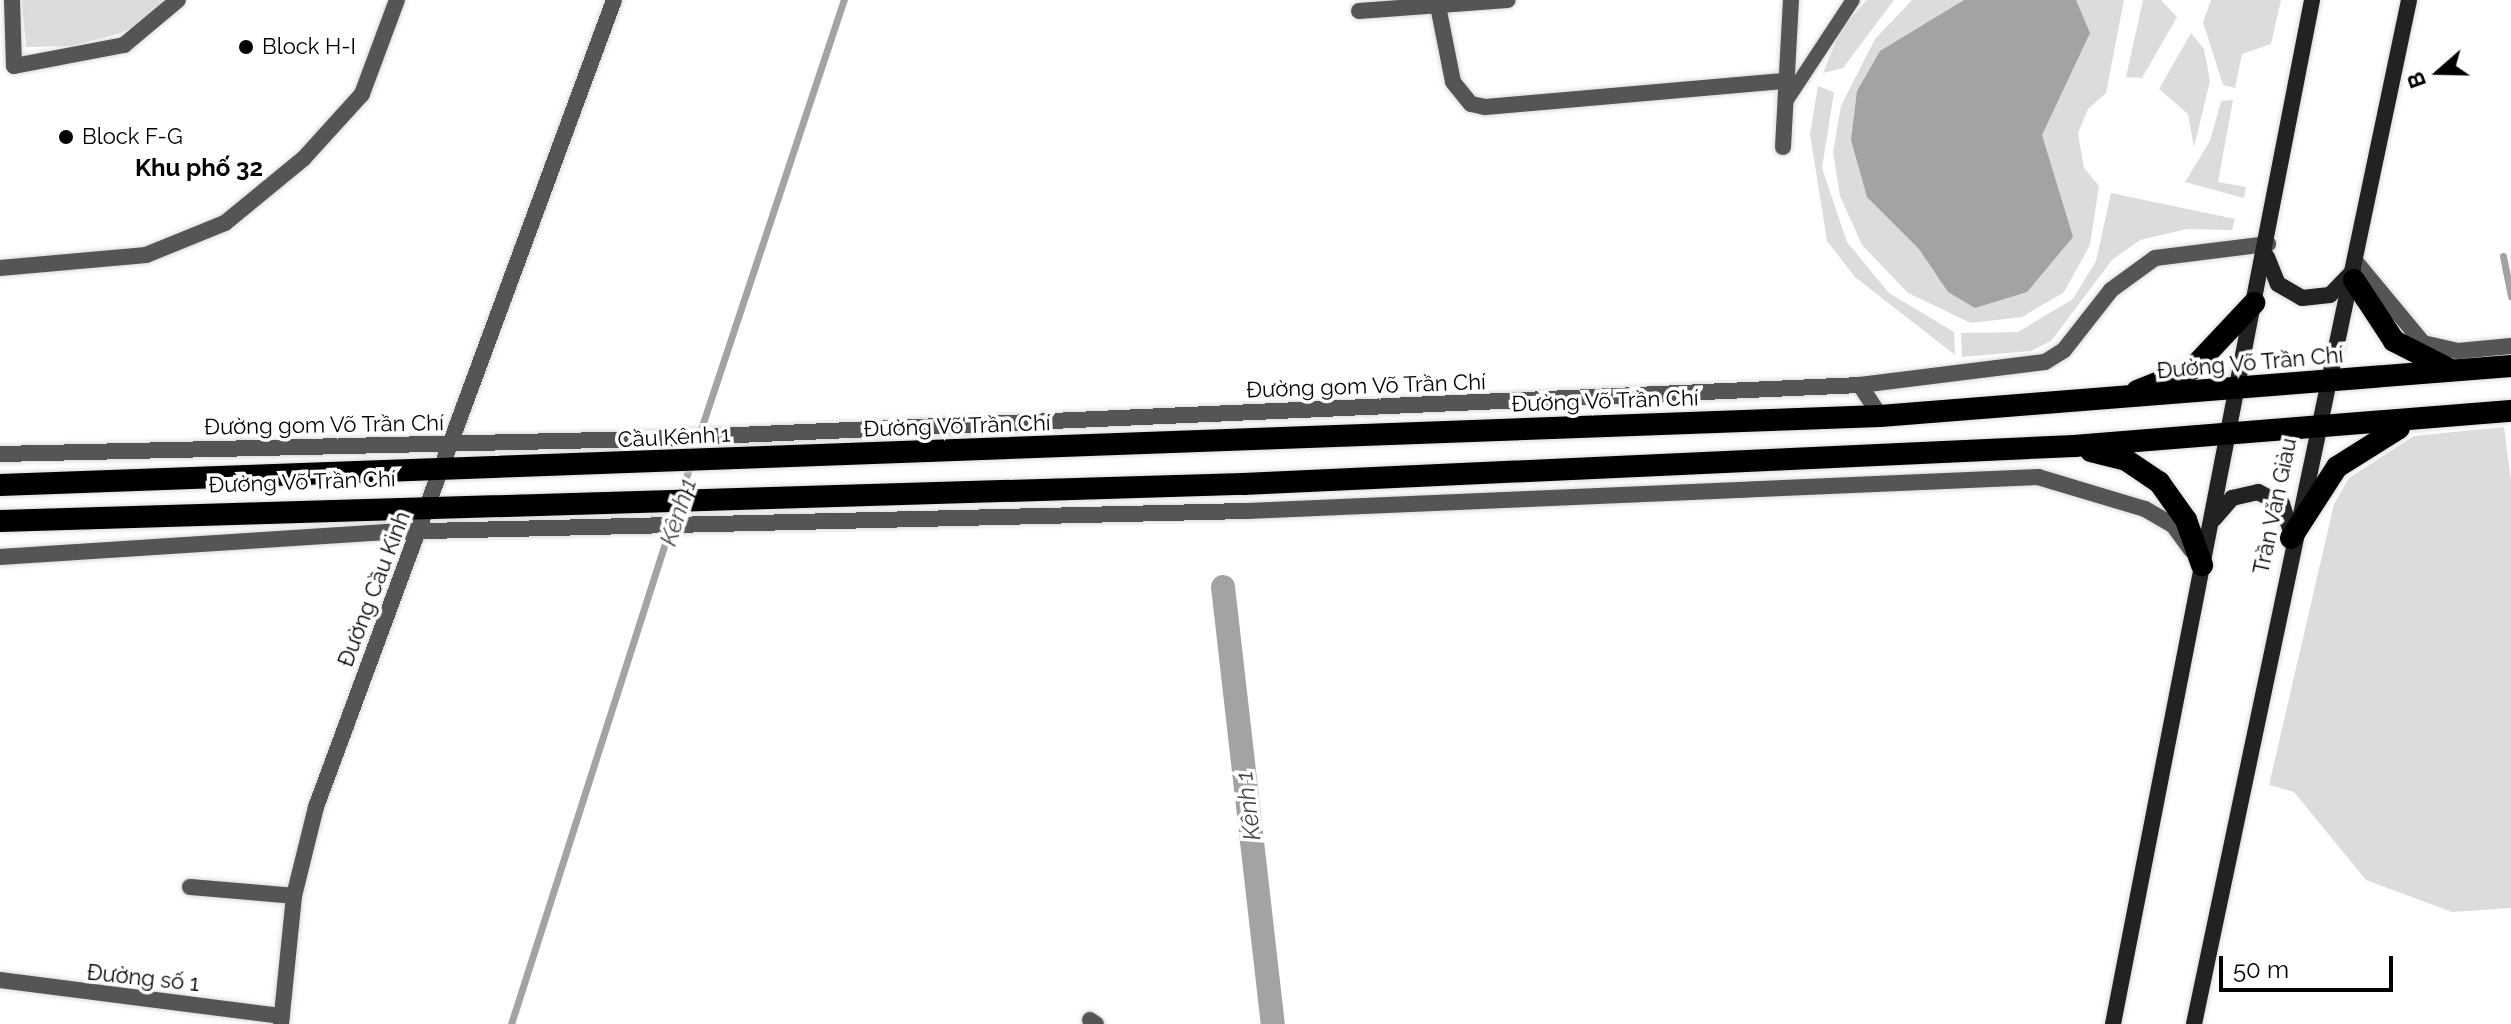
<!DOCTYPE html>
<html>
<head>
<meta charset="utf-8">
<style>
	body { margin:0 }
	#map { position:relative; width:2511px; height:1024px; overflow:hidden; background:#fff; font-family:Raleway,sans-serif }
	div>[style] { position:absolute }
	.green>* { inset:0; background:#dcdcdc }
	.water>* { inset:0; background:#a3a3a3 }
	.stream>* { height:7px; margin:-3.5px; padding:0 3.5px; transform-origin:3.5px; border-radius:3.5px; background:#a3a3a3 }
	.canal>* { height:24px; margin:-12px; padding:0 12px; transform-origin:12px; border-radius:12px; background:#a3a3a3 }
	.roads { filter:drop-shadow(0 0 2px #dbdbdb) drop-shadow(0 0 2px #dbdbdb) }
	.pedestrian>* { height:14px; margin:-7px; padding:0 7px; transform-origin:7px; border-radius:7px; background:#555 }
	.minor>* { height:16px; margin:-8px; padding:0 8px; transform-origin:8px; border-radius:8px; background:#555 }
	.secondary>* { height:16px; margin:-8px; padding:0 8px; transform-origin:8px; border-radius:8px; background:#222 }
	.trunk>* { height:22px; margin:-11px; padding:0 11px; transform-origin:11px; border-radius:11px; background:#000 }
	.dots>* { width:22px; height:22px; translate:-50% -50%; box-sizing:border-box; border:4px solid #fff; border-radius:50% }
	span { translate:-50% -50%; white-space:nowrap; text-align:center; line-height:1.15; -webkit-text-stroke:7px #fff; paint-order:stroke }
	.poi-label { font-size:22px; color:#000 }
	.left { translate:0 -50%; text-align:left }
	.street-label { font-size:22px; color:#000 }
	.neighbourhood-label { font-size:24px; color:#000; font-weight:700 }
	.water-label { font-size:24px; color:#444; font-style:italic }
	.north { position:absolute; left:2399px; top:32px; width:80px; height:80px; -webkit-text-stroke:6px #fff; paint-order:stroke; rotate:250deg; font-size:22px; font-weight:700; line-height:32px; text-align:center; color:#000 }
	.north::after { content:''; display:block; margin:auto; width:28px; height:36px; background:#000; clip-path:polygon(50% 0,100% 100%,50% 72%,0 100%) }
	.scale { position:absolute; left:2219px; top:956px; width:174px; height:36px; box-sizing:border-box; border:4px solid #000; border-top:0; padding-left:10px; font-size:24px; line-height:28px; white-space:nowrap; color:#000; -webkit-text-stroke:6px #fff; paint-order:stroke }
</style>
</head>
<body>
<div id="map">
	<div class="green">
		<i style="clip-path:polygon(22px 0,164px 0,154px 15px,121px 33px,72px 46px,26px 47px)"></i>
		<i style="clip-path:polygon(1867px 0,1894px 0,1843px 68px,1823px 73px,1841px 29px)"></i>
		<i style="clip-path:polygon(1912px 0,2124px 0,2106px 93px,2088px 109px,2078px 133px,2084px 168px,2099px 186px,2090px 245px,2064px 292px,2022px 317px,1971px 323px,1908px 293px,1862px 245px,1840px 196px,1833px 152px,1841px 106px,1875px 39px)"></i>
		<i style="clip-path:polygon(2143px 0,2161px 0,2177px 17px,2142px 78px,2126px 77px)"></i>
		<i style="clip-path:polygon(2211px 0,2281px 0,2271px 44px,2242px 54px,2235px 88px,2223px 85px,2203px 22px)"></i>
		<i style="clip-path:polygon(2191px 33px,2204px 49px,2210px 81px,2194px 147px,2188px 114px,2159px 89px)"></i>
		<i style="clip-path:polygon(1818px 86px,1834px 92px,1822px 168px,1847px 242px,1889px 293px,1954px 332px,1955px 355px,1855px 277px,1827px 241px,1810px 134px)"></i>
		<i style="clip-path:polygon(2233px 100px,2218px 182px,2246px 187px,2244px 198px,2185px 182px,2210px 141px,2221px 101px)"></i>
		<i style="clip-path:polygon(2111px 193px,2235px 219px,2232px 230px,2187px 229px,2140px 240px,2112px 260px,2051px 341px,2031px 351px,1962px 357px,1961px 333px,2018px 332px,2073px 299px,2096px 261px)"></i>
		<i style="clip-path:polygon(2504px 427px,2511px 481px,2511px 908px,2452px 912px,2366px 880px,2294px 792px,2269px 785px,2334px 504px,2349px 478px,2414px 436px)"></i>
	</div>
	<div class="water">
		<i style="clip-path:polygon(1964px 0,2076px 0,2090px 33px,2042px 135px,2073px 237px,2027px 292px,1975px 308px,1948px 292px,1919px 249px,1867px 197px,1851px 140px,1857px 91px,1880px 51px)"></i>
	</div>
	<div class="stream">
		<i style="left:2503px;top:256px;width:41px;rotate:78.7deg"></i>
		<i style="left:699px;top:435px;width:459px;rotate:-71.6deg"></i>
		<i style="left:511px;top:1024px;width:590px;rotate:-72.24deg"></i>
	</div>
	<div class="canal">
		<i style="left:1223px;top:587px;width:440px;rotate:83.5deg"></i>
	</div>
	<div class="roads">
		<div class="pedestrian">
			<i style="left:1785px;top:103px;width:123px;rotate:-56.6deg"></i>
		</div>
		<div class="minor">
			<i style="left:12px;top:0;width:66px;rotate:88.3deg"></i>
			<i style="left:14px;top:66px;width:112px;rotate:-10.8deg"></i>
			<i style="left:124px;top:45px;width:70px;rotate:-39.8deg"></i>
			<i style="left:1438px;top:6px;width:77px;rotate:78.8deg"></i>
			<i style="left:1453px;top:82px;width:28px;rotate:51deg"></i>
			<i style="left:1471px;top:104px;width:14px;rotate:12deg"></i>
			<i style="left:1485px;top:107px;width:300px;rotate:-5deg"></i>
			<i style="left:1359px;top:11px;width:149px;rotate:-4.2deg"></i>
			<i style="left:1783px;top:147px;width:147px;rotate:-86.9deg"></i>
			<i style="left:2356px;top:262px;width:105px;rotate:50.4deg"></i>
			<i style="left:2423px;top:343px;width:36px;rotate:13deg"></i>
			<i style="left:2458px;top:351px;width:53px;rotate:-5.4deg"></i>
			<i style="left:0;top:268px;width:147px;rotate:-5.1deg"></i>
			<i style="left:146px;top:255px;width:85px;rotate:-22.1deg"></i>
			<i style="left:225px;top:223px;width:102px;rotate:-39.4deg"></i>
			<i style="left:304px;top:158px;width:86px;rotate:-47.8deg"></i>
			<i style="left:362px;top:94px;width:100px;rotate:-69.6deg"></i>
			<i style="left:1860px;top:385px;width:37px;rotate:57deg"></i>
			<i style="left:0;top:454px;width:648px;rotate:-1.33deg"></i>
			<i style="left:648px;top:439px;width:1213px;rotate:-2.55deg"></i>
			<i style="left:1860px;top:385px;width:186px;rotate:-7.1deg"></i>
			<i style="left:2045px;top:362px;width:22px;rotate:-32deg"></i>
			<i style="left:2064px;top:350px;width:76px;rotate:-51.9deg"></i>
			<i style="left:2111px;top:290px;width:54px;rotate:-36deg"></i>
			<i style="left:2155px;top:258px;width:114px;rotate:-7.1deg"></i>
			<i style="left:0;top:557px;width:387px;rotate:-3.7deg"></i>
			<i style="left:386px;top:532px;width:861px;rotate:-1.4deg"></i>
			<i style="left:1247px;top:511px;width:792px;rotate:-2.46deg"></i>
			<i style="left:2038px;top:477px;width:112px;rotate:16.7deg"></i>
			<i style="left:2145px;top:509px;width:32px;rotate:30deg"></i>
			<i style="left:2173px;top:525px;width:31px;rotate:54deg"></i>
			<i style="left:190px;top:887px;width:104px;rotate:4.9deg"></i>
			<i style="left:0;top:980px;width:284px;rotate:7.3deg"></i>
			<i style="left:1090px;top:1020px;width:7px;rotate:34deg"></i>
			<i style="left:281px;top:1024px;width:129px;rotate:-84.2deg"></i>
			<i style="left:294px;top:896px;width:92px;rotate:-76.1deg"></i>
			<i style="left:316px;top:807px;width:860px;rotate:-69.73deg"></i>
		</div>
		<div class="secondary">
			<i style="left:2267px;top:257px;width:29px;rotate:68deg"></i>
			<i style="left:2278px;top:284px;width:28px;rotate:30deg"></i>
			<i style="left:2302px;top:298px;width:28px;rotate:-6deg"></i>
			<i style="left:2330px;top:295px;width:33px;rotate:-46deg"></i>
			<i style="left:2214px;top:519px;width:28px;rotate:-49deg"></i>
			<i style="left:2232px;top:498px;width:27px;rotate:-13deg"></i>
			<i style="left:2258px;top:492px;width:27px;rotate:27deg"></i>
			<i style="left:2282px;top:504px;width:25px;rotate:72deg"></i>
			<i style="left:2113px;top:1024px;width:1043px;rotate:-79deg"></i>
			<i style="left:2194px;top:1024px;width:1046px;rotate:-78.14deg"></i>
		</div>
		<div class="trunk">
			<i style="left:2354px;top:280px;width:73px;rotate:56.7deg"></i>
			<i style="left:2394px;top:341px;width:64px;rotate:27deg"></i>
			<i style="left:2137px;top:391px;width:59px;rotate:-21.8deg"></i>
			<i style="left:2192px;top:369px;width:91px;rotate:-46.8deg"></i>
			<i style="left:2091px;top:451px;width:36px;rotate:14deg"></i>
			<i style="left:2126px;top:460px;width:40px;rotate:34deg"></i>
			<i style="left:2159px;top:482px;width:47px;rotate:54.6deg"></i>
			<i style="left:2186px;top:520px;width:48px;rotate:70.4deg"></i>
			<i style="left:0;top:485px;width:1881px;rotate:-2.1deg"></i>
			<i style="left:1880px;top:416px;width:633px;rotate:-4.53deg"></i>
			<i style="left:0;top:521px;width:1244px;rotate:-1.71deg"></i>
			<i style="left:1243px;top:484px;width:832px;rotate:-2.62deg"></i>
			<i style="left:2074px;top:446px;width:438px;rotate:-4.6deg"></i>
			<i style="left:2291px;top:538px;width:85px;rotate:-57.1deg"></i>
			<i style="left:2337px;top:467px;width:73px;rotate:-32.2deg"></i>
		</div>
	</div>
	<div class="dots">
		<i style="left:246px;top:47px;background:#000"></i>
		<i style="left:66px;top:137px;background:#000"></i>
	</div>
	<div class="poi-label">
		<span class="left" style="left:262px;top:47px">Block H-I</span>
		<span class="left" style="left:82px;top:137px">Block F-G</span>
	</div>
	<div class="street-label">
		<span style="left:2250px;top:363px;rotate:-5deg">Đường Võ Trần Chí</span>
		<span style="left:1366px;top:386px;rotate:-2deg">Đường gom Võ Trần Chí</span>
		<span style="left:1605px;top:401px;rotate:-2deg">Đường Võ Trần Chí</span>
		<span style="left:324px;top:425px;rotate:-1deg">Đường gom Võ Trần Chí</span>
		<span style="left:957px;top:426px;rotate:-2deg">Đường Võ Trần Chí</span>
		<span style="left:674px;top:437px;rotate:-3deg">Cầu Kênh 1</span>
		<span style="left:302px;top:482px;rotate:-2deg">Đường Võ Trần Chí</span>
		<span style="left:2275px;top:506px;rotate:-78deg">Trần Văn Giàu</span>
		<span style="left:374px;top:589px;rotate:-69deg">Đường Cầu Kinh</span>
		<span style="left:143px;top:978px;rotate:6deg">Đường số 1</span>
	</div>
	<div class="neighbourhood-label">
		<span style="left:199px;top:168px">Khu phố 32</span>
	</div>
	<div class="water-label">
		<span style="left:678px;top:512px;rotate:-72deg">Kênh 1</span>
		<span style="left:1248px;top:806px;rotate:-97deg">Kênh 1</span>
	</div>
	<div class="north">B</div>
	<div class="scale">50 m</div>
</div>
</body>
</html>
